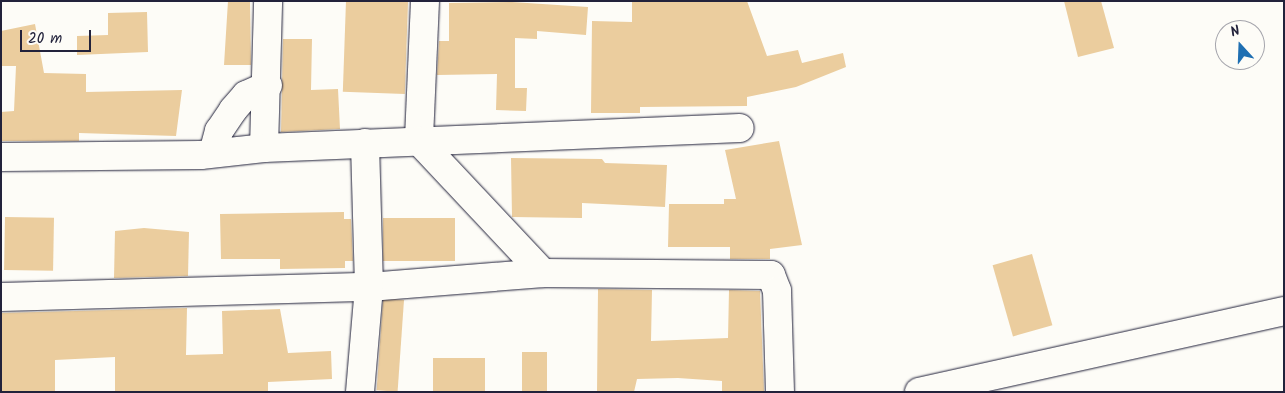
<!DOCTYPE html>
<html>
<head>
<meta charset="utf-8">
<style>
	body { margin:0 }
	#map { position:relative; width:1285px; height:393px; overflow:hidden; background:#fdfcf7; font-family:Kalam,sans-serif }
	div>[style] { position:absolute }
	.building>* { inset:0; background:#ebcd9e; transform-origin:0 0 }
	.roads { filter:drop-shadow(0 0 1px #22223b) drop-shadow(0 0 1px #22223b) }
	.minor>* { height:28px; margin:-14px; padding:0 14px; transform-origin:14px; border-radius:14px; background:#fdfcf7 }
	span { translate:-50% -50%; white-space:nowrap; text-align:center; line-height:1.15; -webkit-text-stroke:4.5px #fdfcf7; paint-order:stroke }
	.frame { position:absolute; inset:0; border:2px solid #22223b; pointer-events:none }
	.north { position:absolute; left:1215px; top:20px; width:50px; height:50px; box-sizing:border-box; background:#fdfcf7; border:1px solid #a5a5ac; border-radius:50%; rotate:340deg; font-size:14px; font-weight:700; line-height:20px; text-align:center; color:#22223b }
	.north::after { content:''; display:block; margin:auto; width:18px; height:22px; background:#1f6fb2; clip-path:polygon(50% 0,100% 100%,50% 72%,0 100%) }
	.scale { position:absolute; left:20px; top:30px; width:71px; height:22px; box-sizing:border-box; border:2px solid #22223b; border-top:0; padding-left:6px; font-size:15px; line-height:18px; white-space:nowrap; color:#22223b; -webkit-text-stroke:4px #fdfcf7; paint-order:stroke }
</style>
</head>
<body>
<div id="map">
	<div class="building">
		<i style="clip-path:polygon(228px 1px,250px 1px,251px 65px,224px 65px)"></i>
		<i style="clip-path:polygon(632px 1px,747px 1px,767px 56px,798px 50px,802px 63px,843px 53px,846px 67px,796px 87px,747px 97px,747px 106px,640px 107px,640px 113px,591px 113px,592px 21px,632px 22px)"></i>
		<i style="clip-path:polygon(1064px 1px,1101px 1px,1114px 48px,1078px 57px)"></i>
		<i style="left:408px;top:2px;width:92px;height:62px;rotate:92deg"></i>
		<i style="clip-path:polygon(512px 2px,588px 7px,586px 35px,537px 31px,537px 39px,515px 38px,515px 88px,527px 88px,526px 111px,496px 110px,497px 74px,437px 75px,439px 41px,449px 41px,449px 3px)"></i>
		<i style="clip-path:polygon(147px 12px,148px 52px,77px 55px,77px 36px,108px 35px,108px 13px)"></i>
		<i style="clip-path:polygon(35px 24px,44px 73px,86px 74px,86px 92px,182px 90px,176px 136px,79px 133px,79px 141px,1px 141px,1px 112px,14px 111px,16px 66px,1px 66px,1px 31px)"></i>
		<i style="clip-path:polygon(283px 39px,312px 39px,311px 90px,338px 89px,340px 129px,281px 132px)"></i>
		<i style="clip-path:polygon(779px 141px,802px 245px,770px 249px,770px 259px,730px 259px,730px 247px,668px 247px,669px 204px,724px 204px,724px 199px,736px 199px,725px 150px)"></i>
		<i style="clip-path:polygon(511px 158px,602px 159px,605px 163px,667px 165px,665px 207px,582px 203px,582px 218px,512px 217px)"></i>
		<i style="clip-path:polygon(344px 212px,344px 219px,351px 219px,353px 261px,345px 261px,345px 268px,280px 269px,280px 259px,221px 259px,220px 214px)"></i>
		<i style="left:5px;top:217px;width:49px;height:53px;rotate:1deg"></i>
		<i style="left:383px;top:218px;width:72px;height:43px"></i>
		<i style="clip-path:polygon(144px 228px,189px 232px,188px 276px,114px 278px,115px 231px)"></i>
		<i style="left:1032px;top:254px;width:74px;height:41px;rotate:74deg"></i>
		<i style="clip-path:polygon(598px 289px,652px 290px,651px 341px,728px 338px,729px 290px,760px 291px,764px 391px,722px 392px,722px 381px,678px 378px,637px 379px,634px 392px,597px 392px)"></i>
		<i style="left:404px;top:300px;width:92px;height:21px;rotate:94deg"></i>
		<i style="clip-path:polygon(187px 308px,186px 355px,223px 354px,222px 311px,280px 309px,288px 353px,331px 351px,332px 379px,268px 382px,268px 392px,115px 392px,115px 357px,55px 360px,55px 392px,1px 392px,1px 313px)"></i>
		<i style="left:522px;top:352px;width:25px;height:40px"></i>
		<i style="left:433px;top:358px;width:52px;height:34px"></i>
	</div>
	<div class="roads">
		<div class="minor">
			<i style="left:425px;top:1px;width:140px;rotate:92.5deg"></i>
			<i style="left:419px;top:141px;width:181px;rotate:46.8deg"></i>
			<i style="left:264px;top:148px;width:147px;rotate:-88.4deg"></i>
			<i style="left:213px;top:153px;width:23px;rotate:-75deg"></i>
			<i style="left:219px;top:131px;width:25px;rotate:-56deg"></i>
			<i style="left:233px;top:110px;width:20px;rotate:-49deg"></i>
			<i style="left:246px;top:95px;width:24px;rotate:-24deg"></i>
			<i style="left:1px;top:157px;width:200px;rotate:-0.6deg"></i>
			<i style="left:201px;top:155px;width:63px;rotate:-6.3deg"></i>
			<i style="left:264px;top:148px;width:476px;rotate:-2.4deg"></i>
			<i style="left:1px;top:297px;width:368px;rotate:-1.6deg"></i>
			<i style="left:369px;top:287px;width:175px;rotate:-4.6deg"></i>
			<i style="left:543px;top:273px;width:228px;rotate:0.5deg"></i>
			<i style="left:771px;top:275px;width:17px;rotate:69deg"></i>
			<i style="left:777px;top:291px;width:101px;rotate:88.3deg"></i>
			<i style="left:360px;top:392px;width:105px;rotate:-85.1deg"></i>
			<i style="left:369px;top:287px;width:144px;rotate:-91.6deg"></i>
			<i style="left:919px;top:392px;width:374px;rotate:-12.5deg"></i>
		</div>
	</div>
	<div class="frame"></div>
	<div class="north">N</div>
	<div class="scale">20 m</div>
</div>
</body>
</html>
